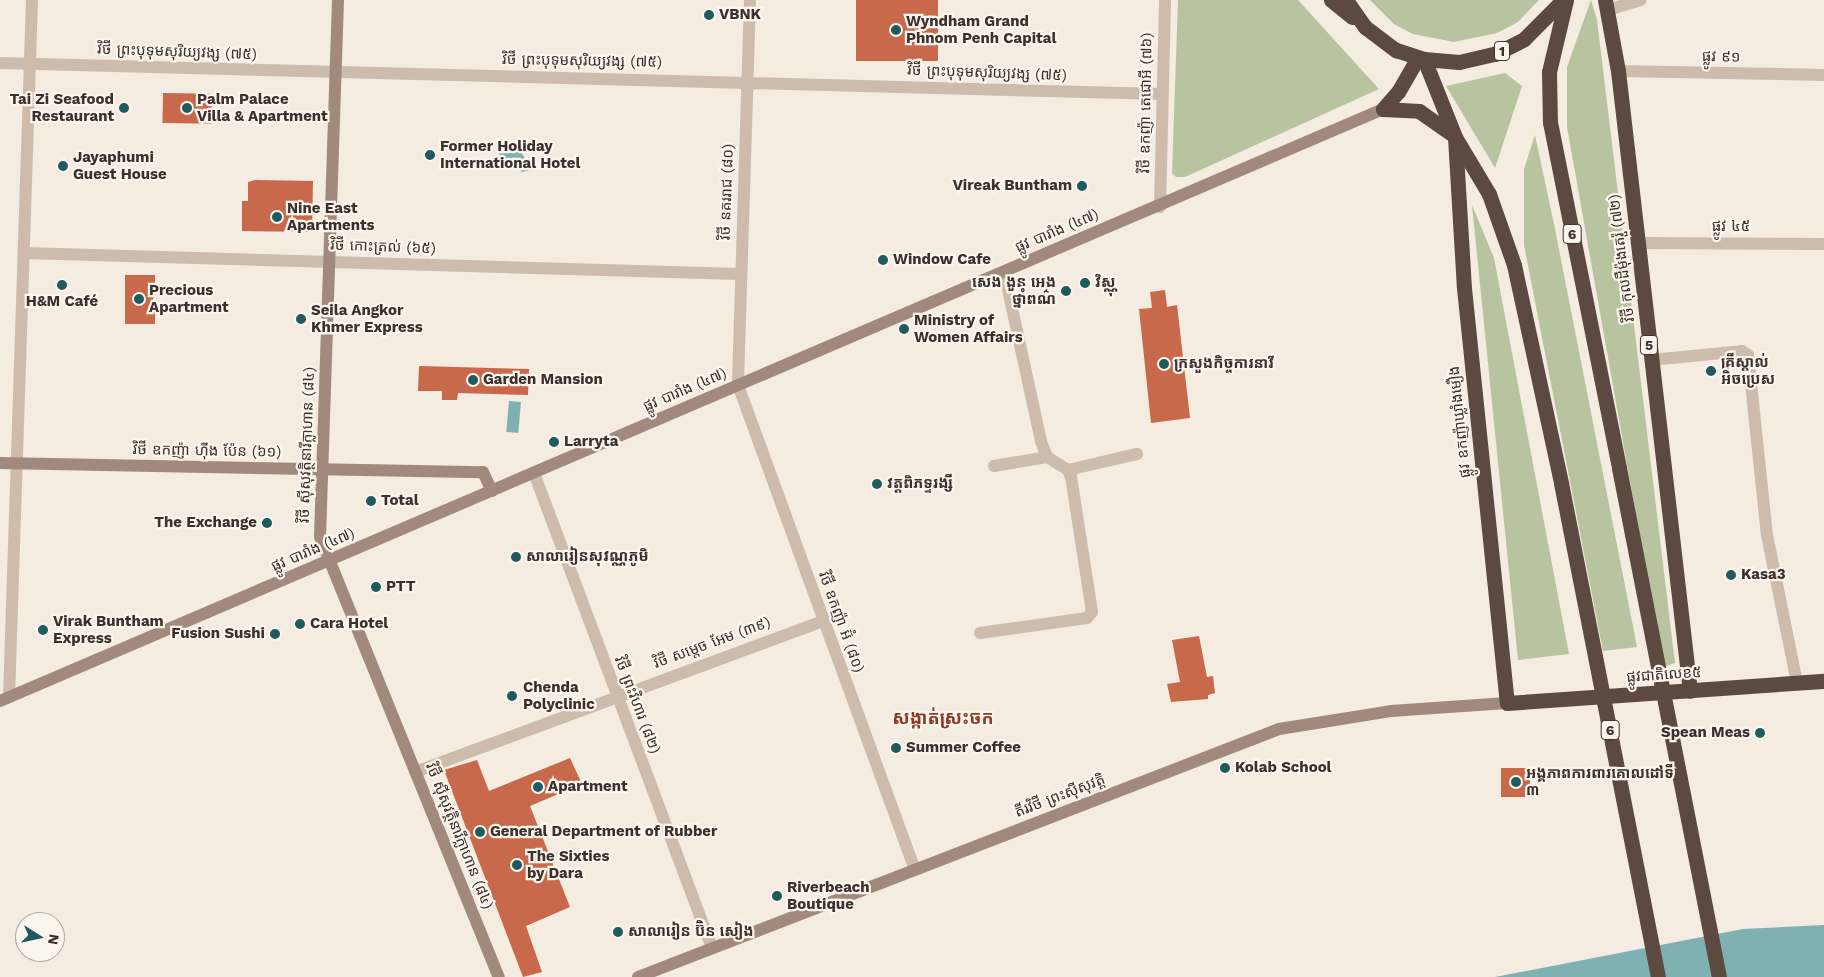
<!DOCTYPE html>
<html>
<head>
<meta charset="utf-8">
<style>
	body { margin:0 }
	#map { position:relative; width:1824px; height:977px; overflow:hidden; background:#f4ebe1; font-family:"Work Sans","Noto Sans Khmer",sans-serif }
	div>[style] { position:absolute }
	.green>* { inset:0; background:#b8c4a0 }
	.water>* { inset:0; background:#7fb0b2; transform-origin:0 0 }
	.building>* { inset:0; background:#c8694b; transform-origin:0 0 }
	.street>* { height:12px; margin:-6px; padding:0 6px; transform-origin:6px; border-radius:6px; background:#cdbbac }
	.secondary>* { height:12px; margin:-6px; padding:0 6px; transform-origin:6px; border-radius:6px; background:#a18a7d }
	.highway>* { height:15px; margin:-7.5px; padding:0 7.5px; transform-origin:7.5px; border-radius:7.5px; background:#5c4a42 }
	.highway-bridge>* { height:15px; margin:-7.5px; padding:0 7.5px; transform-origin:7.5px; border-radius:7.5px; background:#5c4a42 }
	.dots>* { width:14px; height:14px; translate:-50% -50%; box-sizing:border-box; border:2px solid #fbf5ee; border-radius:50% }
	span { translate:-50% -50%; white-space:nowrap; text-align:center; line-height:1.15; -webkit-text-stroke:4.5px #fbf5ee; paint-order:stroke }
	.shield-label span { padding:1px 4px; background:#fbf5ee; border:1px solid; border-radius:4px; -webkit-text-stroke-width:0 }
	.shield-label { font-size:14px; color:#3b302b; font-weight:700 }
	.poi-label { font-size:15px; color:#3b302b; font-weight:700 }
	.left { translate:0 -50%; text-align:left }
	.right { translate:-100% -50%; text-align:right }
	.street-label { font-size:15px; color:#3b302b }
	.quarter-label { font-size:18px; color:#8c3b22; font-weight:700 }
	.north { position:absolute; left:15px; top:912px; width:50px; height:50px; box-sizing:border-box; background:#fbf5ee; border:1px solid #aea6a0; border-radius:50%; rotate:100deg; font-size:14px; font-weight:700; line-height:20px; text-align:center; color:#3b302b }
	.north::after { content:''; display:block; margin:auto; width:18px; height:22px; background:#1f5a5e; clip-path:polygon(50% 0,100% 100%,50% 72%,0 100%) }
</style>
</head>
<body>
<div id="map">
	<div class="green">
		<i style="clip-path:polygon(1178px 0,1298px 0,1379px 89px,1185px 177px,1176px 177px,1172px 173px)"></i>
		<i style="clip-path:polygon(1370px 0,1539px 0,1518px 22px,1497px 33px,1454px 42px,1413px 34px,1394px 24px)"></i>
		<i style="clip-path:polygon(1591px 0,1597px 20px,1675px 663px,1663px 667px,1567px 127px,1567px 67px)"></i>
		<i style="clip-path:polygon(1505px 73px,1522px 86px,1495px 168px,1446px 86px)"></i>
		<i style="clip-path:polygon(1535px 135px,1555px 229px,1637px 647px,1603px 651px,1524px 245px,1524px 169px)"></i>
		<i style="clip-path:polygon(1472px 205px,1494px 258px,1569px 654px,1518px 660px)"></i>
	</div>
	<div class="water">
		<i style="clip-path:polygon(500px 144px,512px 144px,521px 151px,530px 170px,522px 172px,514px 163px,499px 157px)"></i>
		<i style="left:509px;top:401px;width:12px;height:31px;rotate:5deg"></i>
		<i style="clip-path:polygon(1824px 925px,1824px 977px,1495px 977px,1743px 929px)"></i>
	</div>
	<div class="building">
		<i style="left:856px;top:0;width:82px;height:61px"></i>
		<i style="left:163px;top:93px;width:49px;height:30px;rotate:1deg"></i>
		<i style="clip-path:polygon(255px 180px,313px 181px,312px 232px,242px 231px,242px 201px,248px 201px,248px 182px)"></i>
		<i style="left:125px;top:275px;width:30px;height:49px"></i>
		<i style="clip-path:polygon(1165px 290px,1167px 307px,1177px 305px,1190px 418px,1151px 423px,1139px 309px,1152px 308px,1150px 292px)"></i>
		<i style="clip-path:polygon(419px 366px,529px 369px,528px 395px,458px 393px,457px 400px,442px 400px,442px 391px,418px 391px)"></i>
		<i style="clip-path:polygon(1199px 636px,1207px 677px,1213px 676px,1215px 693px,1208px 695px,1208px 699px,1171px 702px,1167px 684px,1180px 682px,1172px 640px)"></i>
		<i style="clip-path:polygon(570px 758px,582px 784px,530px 806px,570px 907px,526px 926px,542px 972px,523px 977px,444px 770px,477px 760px,489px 791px)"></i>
		<i style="left:1501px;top:768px;width:29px;height:29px"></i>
	</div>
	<div class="street">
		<i style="left:750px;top:0;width:385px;rotate:91.8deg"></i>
		<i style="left:738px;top:385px;width:516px;rotate:69.95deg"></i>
		<i style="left:1608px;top:10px;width:34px;rotate:-17deg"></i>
		<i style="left:0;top:63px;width:1163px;rotate:1.53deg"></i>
		<i style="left:1618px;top:71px;width:206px;rotate:1.1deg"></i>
		<i style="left:1160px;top:207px;width:207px;rotate:-88.6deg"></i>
		<i style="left:1637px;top:243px;width:187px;rotate:0.3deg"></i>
		<i style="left:24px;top:253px;width:716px;rotate:1.68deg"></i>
		<i style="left:1651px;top:360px;width:91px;rotate:-5.6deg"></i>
		<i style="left:1742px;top:351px;width:7px;rotate:34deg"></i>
		<i style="left:1748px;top:355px;width:181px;rotate:84deg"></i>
		<i style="left:1767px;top:535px;width:151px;rotate:78.5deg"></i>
		<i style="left:994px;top:466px;width:54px;rotate:-9.6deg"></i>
		<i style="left:1068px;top:470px;width:71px;rotate:-13.1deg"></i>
		<i style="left:534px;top:473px;width:507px;rotate:69.46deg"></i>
		<i style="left:980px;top:633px;width:108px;rotate:-8deg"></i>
		<i style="left:1087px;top:618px;width:8px;rotate:-50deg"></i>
		<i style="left:1092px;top:612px;width:137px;rotate:-98.8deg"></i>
		<i style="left:1071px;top:477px;width:8px;rotate:-113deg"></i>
		<i style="left:1068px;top:470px;width:25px;rotate:-148deg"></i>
		<i style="left:1047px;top:457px;width:17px;rotate:-111deg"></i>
		<i style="left:1041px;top:441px;width:173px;rotate:-102.3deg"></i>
		<i style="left:9px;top:697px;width:697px;rotate:-88.11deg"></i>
		<i style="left:415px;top:772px;width:435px;rotate:-20.3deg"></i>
	</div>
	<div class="secondary">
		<i style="left:338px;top:0;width:537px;rotate:91.92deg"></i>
		<i style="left:320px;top:537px;width:475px;rotate:67.9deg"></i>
		<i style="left:0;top:463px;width:483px;rotate:1.1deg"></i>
		<i style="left:483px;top:472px;width:21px;rotate:65deg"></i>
		<i style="left:0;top:701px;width:1504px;rotate:-23.17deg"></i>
		<i style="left:638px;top:977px;width:687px;rotate:-21.15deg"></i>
		<i style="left:1279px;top:729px;width:113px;rotate:-9.1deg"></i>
		<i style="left:1391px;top:711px;width:116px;rotate:-3.9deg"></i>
	</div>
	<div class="highway">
		<i style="left:1331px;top:0;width:27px;rotate:39deg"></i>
		<i style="left:1346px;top:0;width:33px;rotate:55deg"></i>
		<i style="left:1365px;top:27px;width:39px;rotate:37deg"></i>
		<i style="left:1396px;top:50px;width:29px;rotate:18deg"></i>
		<i style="left:1424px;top:59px;width:35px;rotate:5deg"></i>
		<i style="left:1459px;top:62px;width:37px;rotate:-13deg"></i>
		<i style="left:1495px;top:54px;width:33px;rotate:-27deg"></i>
		<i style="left:1524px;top:39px;width:54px;rotate:-45deg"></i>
		<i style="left:1566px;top:0;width:74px;rotate:103.3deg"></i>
		<i style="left:1549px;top:72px;width:50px;rotate:88.9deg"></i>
		<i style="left:1550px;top:122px;width:353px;rotate:78.7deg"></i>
		<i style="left:1605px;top:0;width:72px;rotate:79.6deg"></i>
		<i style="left:1618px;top:71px;width:624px;rotate:83.38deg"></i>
		<i style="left:1424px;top:59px;width:84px;rotate:68.3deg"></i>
		<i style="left:1455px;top:137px;width:66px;rotate:59.2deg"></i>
		<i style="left:1489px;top:194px;width:75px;rotate:70.6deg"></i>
		<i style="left:1514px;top:265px;width:223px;rotate:77.8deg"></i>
		<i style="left:1383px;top:109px;width:36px;rotate:3deg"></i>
		<i style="left:1419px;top:111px;width:38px;rotate:35deg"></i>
		<i style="left:1383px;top:109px;width:23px;rotate:-49deg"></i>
		<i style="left:1398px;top:92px;width:39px;rotate:-60deg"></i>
		<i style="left:1455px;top:137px;width:151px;rotate:86.6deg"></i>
		<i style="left:1464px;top:288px;width:417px;rotate:84.1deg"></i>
		<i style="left:1507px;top:703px;width:318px;rotate:-4deg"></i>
	</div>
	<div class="highway-bridge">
		<i style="left:1619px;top:468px;width:519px;rotate:78.89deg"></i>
		<i style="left:1561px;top:483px;width:503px;rotate:78.89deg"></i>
	</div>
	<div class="dots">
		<i style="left:709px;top:15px;background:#1f5a5e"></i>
		<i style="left:896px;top:30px;background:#1f5a5e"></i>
		<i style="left:124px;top:108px;background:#1f5a5e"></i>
		<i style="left:187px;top:108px;background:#1f5a5e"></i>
		<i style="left:430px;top:155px;background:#1f5a5e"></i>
		<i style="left:63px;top:166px;background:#1f5a5e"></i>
		<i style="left:1082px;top:186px;background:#1f5a5e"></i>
		<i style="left:277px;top:217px;background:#1f5a5e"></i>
		<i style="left:883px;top:260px;background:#1f5a5e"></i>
		<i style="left:1085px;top:283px;background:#1f5a5e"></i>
		<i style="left:62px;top:285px;background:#1f5a5e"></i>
		<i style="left:1066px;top:291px;background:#1f5a5e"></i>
		<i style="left:139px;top:299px;background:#1f5a5e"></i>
		<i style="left:301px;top:319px;background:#1f5a5e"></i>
		<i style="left:904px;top:329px;background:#1f5a5e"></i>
		<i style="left:1164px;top:364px;background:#1f5a5e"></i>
		<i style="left:1711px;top:371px;background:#1f5a5e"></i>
		<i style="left:473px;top:380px;background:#1f5a5e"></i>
		<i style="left:554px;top:442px;background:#1f5a5e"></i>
		<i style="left:877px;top:484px;background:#1f5a5e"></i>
		<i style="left:371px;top:501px;background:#1f5a5e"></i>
		<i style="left:267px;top:523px;background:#1f5a5e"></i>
		<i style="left:516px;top:557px;background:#1f5a5e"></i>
		<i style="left:1731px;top:575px;background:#1f5a5e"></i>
		<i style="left:376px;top:587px;background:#1f5a5e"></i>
		<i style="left:300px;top:624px;background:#1f5a5e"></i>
		<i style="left:43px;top:630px;background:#1f5a5e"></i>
		<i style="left:275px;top:634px;background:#1f5a5e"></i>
		<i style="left:512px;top:696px;background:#1f5a5e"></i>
		<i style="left:1760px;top:733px;background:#1f5a5e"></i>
		<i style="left:896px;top:748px;background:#1f5a5e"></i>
		<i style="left:1225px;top:768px;background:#1f5a5e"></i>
		<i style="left:1516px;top:782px;background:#1f5a5e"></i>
		<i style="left:538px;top:787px;background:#1f5a5e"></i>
		<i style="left:480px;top:832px;background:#1f5a5e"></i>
		<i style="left:517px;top:865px;background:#1f5a5e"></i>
		<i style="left:777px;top:896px;background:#1f5a5e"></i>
		<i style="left:618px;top:932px;background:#1f5a5e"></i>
	</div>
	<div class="shield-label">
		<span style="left:1502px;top:51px">1</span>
		<span style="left:1572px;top:234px">6</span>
		<span style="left:1649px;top:345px">5</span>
		<span style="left:1610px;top:730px">6</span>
	</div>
	<div class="poi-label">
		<span class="left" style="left:719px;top:15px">VBNK</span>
		<span class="left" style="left:906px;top:30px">Wyndham Grand<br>Phnom Penh Capital</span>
		<span class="right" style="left:114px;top:108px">Tai Zi Seafood<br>Restaurant</span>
		<span class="left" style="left:197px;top:108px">Palm Palace<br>Villa &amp; Apartment</span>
		<span class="left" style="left:440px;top:155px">Former Holiday<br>International Hotel</span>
		<span class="left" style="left:73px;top:166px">Jayaphumi<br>Guest House</span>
		<span class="right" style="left:1072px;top:186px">Vireak Buntham</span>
		<span class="left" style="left:287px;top:217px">Nine East<br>Apartments</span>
		<span class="left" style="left:893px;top:260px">Window Cafe</span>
		<span class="right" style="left:1056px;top:291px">សេង ងួន អេង<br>ថ្នាំពណ៌</span>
		<span class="left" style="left:1095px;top:283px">វិស្ណុ</span>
		<span class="left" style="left:149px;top:299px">Precious<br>Apartment</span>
		<span style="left:62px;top:302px">H&amp;M Café</span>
		<span class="left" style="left:311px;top:319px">Seila Angkor<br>Khmer Express</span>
		<span class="left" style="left:914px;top:329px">Ministry of<br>Women Affairs</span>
		<span class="left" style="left:1721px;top:371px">គ្រីស្តាល់<br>អិចប្រេស</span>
		<span class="left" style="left:1174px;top:364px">ក្រសួងកិច្ចការនារី</span>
		<span class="left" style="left:483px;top:380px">Garden Mansion</span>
		<span class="left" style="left:564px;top:442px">Larryta</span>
		<span class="left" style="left:887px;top:484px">វត្តពិភទ្ទរង្សី</span>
		<span class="left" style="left:381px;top:501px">Total</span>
		<span class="right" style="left:257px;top:523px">The Exchange</span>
		<span class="left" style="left:526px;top:557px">សាលារៀនសុវណ្ណភូមិ</span>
		<span class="left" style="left:1741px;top:575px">Kasa3</span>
		<span class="left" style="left:386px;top:587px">PTT</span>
		<span class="left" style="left:53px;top:630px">Virak Buntham<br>Express</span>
		<span class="left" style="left:310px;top:624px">Cara Hotel</span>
		<span class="right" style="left:265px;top:634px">Fusion Sushi</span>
		<span class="left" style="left:523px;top:696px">Chenda<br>Polyclinic</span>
		<span class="right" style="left:1750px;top:733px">Spean Meas</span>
		<span class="left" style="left:906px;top:748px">Summer Coffee</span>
		<span class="left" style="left:1235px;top:768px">Kolab School</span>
		<span class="left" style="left:1526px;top:782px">អង្គភាពការពារគោលដៅទី<br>៣</span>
		<span class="left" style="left:548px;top:787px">Apartment</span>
		<span class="left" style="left:490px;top:832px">General Department of Rubber</span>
		<span class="left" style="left:527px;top:865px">The Sixties<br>by Dara</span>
		<span class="left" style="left:787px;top:896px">Riverbeach<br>Boutique</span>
		<span class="left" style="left:628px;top:932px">សាលារៀន ប៊ិន សៀង</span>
	</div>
	<div class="street-label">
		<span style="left:177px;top:52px;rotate:2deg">វិថី ព្រះបុទុមសុរិយ្យវង្ស (៧៥)</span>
		<span style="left:1721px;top:57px;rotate:1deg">ផ្លូវ ៩១</span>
		<span style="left:582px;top:61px;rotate:1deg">វិថី ព្រះបុទុមសុរិយ្យវង្ស (៧៥)</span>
		<span style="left:987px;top:73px;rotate:2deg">វិថី ព្រះបុទុមសុរិយ្យវង្ស (៧៥)</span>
		<span style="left:1146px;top:103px;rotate:-89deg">វិថី ឧកញ៉ា តេជោអី (៧៦)</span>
		<span style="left:727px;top:192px;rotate:-88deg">វិថី នគររាជ (៨០)</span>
		<span style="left:1731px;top:227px">ផ្លូវ ៤៥</span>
		<span style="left:1057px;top:231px;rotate:-23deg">ផ្លូវ បារាំង (៤៧)</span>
		<span style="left:383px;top:247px;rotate:2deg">វិថី កោះត្រល់ (៦៥)</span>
		<span style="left:1622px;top:258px;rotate:-97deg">វិថី កុលដឺម៉ុងតេរ៉ួ (៧២)</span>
		<span style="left:685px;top:390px;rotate:-23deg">ផ្លូវ បារាំង (៤៧)</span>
		<span style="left:1460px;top:422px;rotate:-96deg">ផ្លូវ ឧកញ៉ាឃ្លាំងមឿង</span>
		<span style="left:307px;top:445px;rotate:-88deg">វិថី ស៊ីសុវត្ថិនារីក្លាហាន (៨៤)</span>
		<span style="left:207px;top:451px;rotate:1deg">វិថី ឧកញ៉ា ហ៊ីង ប៉ែន (៦១)</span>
		<span style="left:313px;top:550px;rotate:-23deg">ផ្លូវ បារាំង (៤៧)</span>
		<span style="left:841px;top:622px;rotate:70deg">វិថី ឧកញ៉ា អ៊ំ (៨០)</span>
		<span style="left:712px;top:643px;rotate:-20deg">វិថី សម្តេច អែម (៣៩)</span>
		<span style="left:1664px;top:675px;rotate:-4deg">ផ្លូវជាតិលេខ៥</span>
		<span style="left:637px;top:705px;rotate:69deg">វិថី ព្រះវិហារ (៨២)</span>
		<span style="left:1060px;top:796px;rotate:-21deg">តីរវិថី ព្រះស៊ីសុវត្តិ</span>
		<span style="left:459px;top:836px;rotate:68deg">វិថី ស៊ីសុវត្ថិនារីក្លាហាន (៨៤)</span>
	</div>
	<div class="quarter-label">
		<span style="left:943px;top:718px">សង្កាត់ស្រះចក</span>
	</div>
	<div class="north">N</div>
</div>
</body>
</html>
